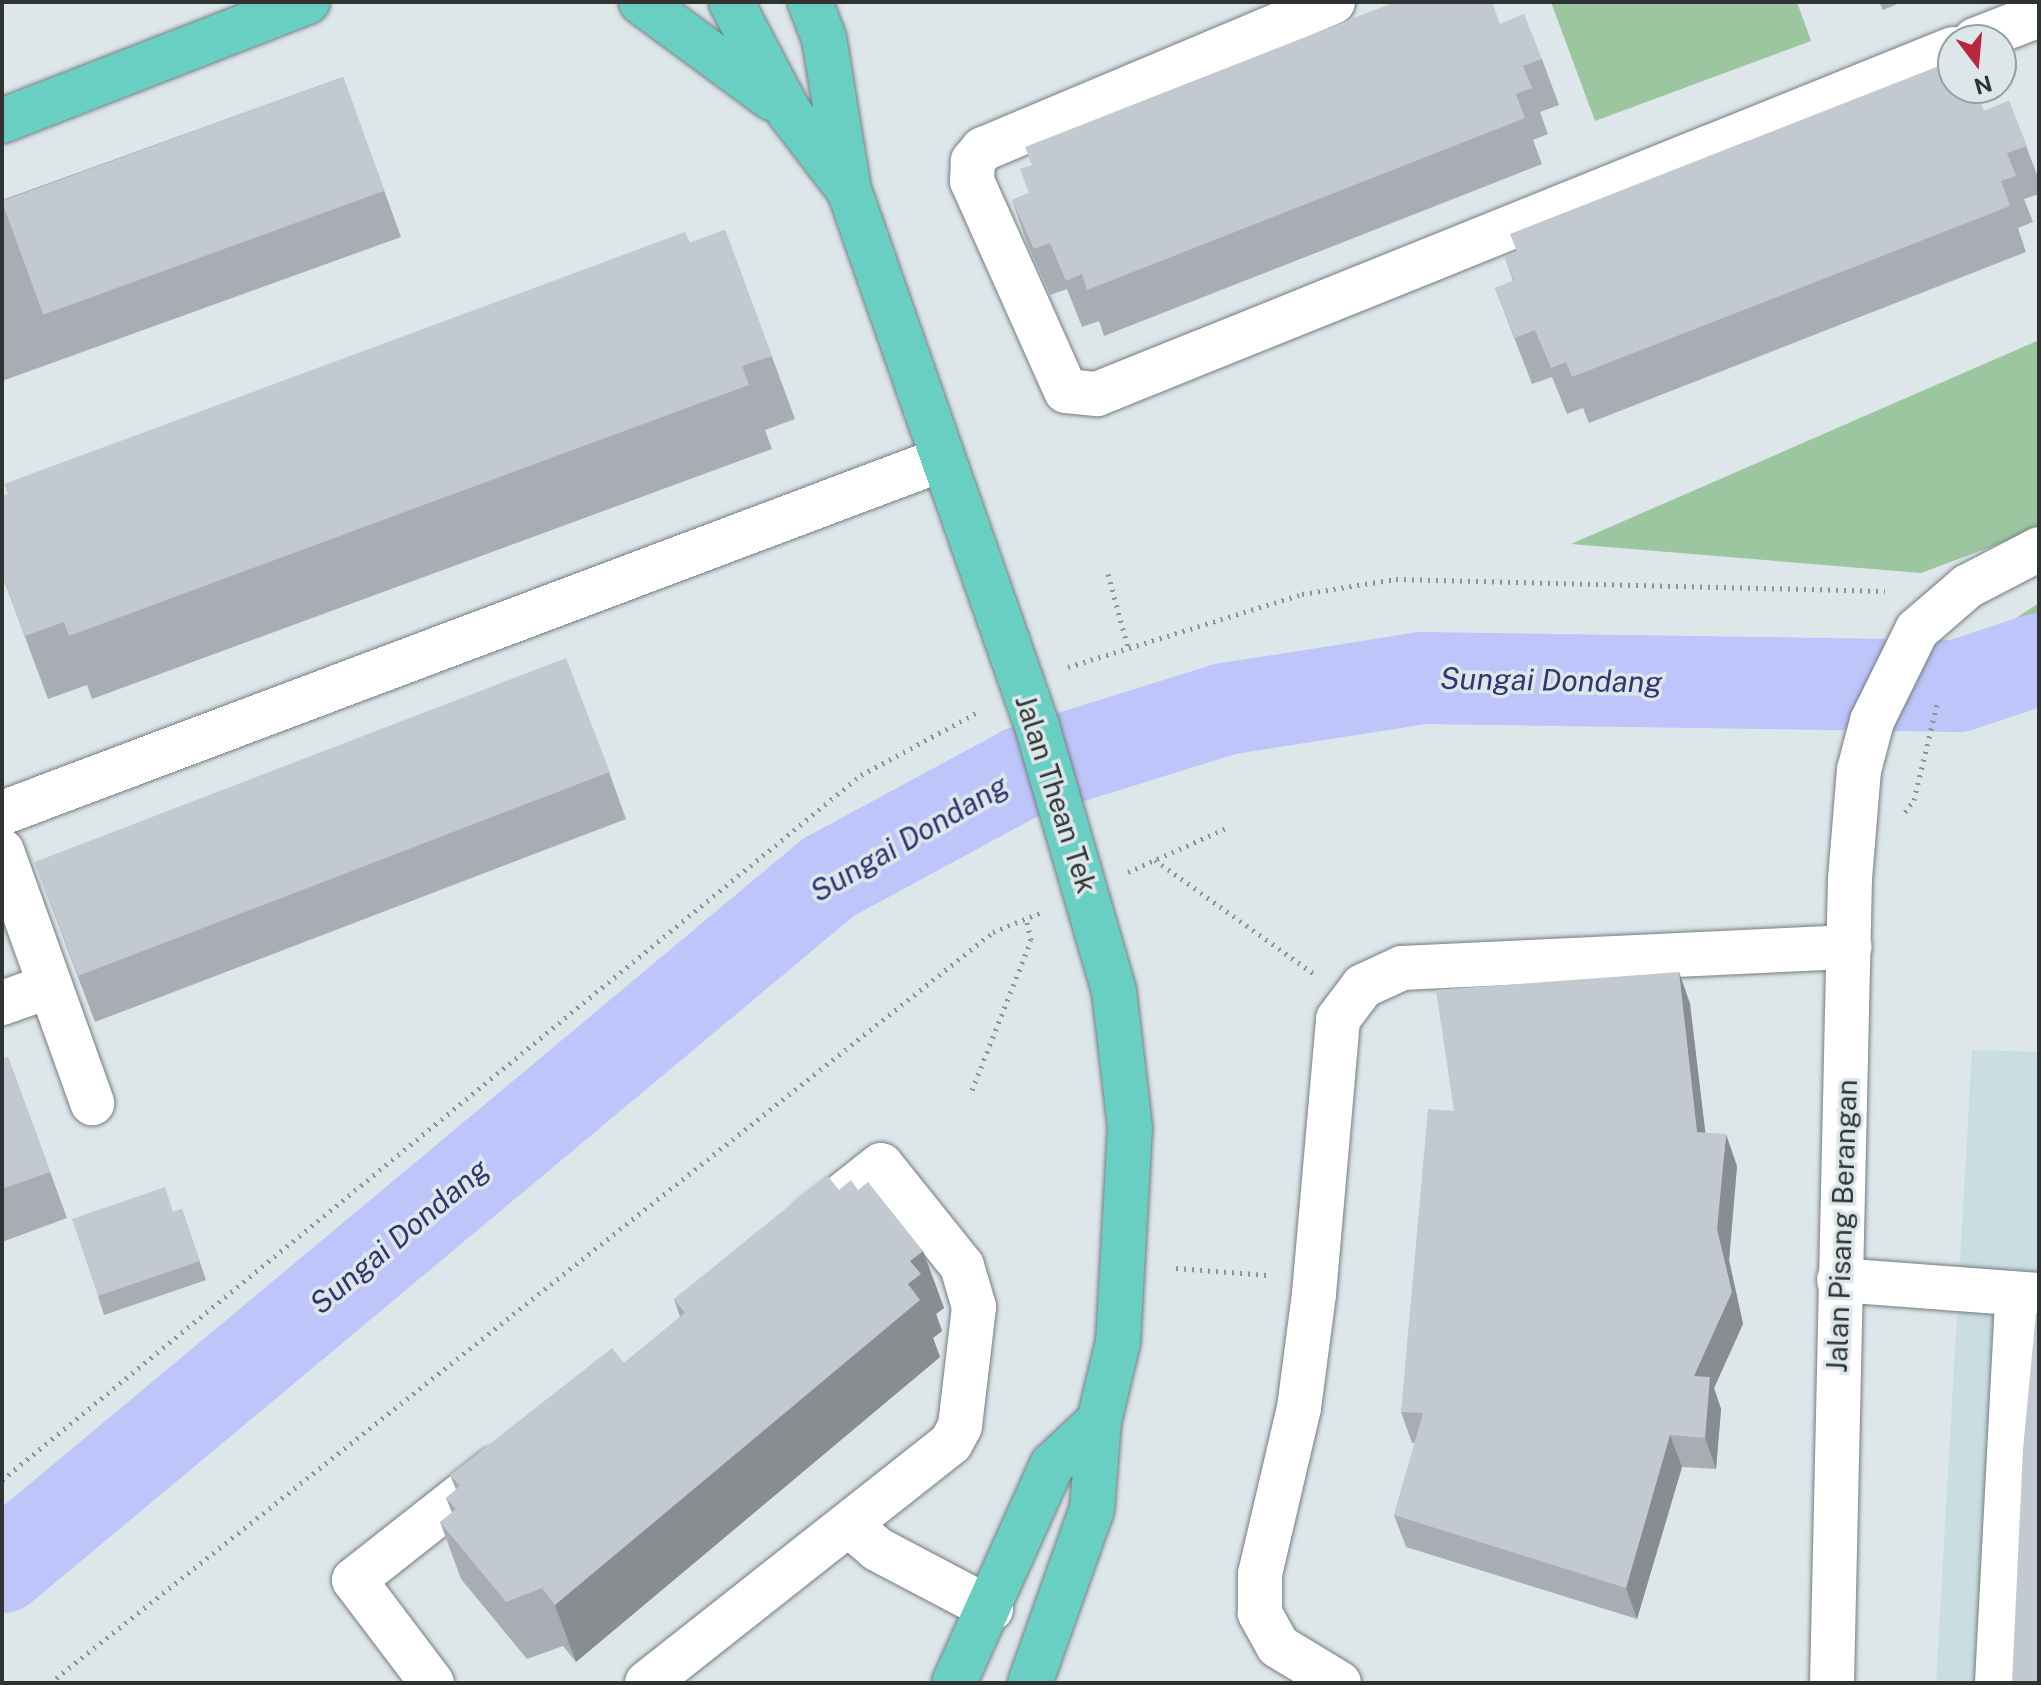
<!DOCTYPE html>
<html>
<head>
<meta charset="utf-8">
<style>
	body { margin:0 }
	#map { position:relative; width:2041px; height:1685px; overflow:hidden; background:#dde7ea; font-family:"Public Sans",sans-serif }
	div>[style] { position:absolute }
	.built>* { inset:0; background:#cadee1 }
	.green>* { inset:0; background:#9cc6a0 }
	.river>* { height:92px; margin:-46px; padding:0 46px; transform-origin:46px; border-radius:46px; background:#bec5fa }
	.path>* { height:5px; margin-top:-2.5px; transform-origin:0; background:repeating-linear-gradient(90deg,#8c9395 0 2px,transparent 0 8px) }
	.roads { filter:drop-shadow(0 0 2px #747d80) drop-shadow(0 0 2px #747d80) }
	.minor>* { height:44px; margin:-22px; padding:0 22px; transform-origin:22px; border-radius:22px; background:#fff }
	.major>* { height:44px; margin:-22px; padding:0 22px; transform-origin:22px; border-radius:22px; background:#68cfc2 }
	.wall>* { inset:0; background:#a7adb3 }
	.shaded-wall>* { inset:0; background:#888d92 }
	.building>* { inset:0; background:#c2c9d0; transform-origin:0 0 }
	span { translate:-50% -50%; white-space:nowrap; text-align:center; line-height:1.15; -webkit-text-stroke:7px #dde7ea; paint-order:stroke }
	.street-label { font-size:28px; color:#2f3333 }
	.water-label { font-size:30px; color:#333473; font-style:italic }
	.frame { position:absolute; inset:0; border:4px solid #2f3333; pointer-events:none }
	.north { position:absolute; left:1937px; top:24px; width:80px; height:80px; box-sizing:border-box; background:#dde7ea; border:2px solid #979fa1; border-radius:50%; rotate:164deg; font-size:22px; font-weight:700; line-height:32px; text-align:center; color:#2f3333 }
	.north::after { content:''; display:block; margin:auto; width:28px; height:36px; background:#b9273e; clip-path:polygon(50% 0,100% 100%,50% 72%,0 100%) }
</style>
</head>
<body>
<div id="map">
	<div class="built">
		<i style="clip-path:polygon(1972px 1050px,2039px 1052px,2039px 1683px,1936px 1683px)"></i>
	</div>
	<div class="green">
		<i style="clip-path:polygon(1551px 2px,1797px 2px,1811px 41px,1595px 121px)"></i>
		<i style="clip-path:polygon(2039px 340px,2039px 529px,1921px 573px,1571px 544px)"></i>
		<i style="clip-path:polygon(2039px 603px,2039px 644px,2002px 666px,2016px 618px)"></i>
	</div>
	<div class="river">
		<i style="left:2px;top:1567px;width:1077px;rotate:-39.84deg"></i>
		<i style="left:829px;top:877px;width:221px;rotate:-28.4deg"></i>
		<i style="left:1023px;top:772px;width:212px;rotate:-17.3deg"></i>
		<i style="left:1225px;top:709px;width:200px;rotate:-8.9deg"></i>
		<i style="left:1423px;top:678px;width:535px;rotate:0.86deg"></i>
		<i style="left:1958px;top:686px;width:85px;rotate:-18.4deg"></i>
	</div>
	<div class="path">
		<i style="left:1108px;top:574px;width:76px;rotate:74.7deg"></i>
		<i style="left:1068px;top:667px;width:245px;rotate:-17.3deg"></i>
		<i style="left:1302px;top:594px;width:95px;rotate:-9.1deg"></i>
		<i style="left:1396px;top:579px;width:489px;rotate:1.4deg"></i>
		<i style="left:1905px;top:812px;width:15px;rotate:-53deg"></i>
		<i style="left:1914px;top:800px;width:99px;rotate:-76.5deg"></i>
		<i style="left:1155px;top:860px;width:196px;rotate:35.6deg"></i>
		<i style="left:1128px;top:872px;width:108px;rotate:-24deg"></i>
		<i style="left:972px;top:1090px;width:161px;rotate:-68.5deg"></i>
		<i style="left:1031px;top:940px;width:22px;rotate:-103deg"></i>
		<i style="left:1176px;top:1268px;width:91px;rotate:4.4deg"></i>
		<i style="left:2px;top:1480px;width:1111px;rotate:-39.38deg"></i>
		<i style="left:861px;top:775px;width:135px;rotate:-28.3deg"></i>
		<i style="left:50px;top:1683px;width:1206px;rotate:-38.53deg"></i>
		<i style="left:993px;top:932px;width:53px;rotate:-22.2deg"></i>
	</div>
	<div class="roads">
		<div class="minor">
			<i style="left:1333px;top:2px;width:380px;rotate:157.2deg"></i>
			<i style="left:983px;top:149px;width:16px;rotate:130deg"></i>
			<i style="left:973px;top:161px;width:20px;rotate:93deg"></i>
			<i style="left:972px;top:181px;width:230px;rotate:65.9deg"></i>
			<i style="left:1066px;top:391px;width:31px;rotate:6deg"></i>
			<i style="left:1097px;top:394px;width:923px;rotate:-21.95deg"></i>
			<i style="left:1975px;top:40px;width:69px;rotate:-21.3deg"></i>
			<i style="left:2px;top:813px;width:1005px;rotate:-20.62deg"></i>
			<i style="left:2px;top:851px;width:268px;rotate:70.3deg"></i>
			<i style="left:2px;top:1003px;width:51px;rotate:-19.5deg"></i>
			<i style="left:1839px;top:1280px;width:201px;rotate:4.3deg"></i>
			<i style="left:850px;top:1526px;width:35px;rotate:40deg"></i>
			<i style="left:877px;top:1549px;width:129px;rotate:27.8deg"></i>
			<i style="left:432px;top:1683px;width:129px;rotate:-127.1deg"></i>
			<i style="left:354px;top:1580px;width:179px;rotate:-38.2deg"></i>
			<i style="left:647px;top:1683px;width:387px;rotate:-38.3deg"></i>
			<i style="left:951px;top:1443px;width:19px;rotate:-62deg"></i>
			<i style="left:960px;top:1426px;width:120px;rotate:-83.3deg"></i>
			<i style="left:974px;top:1307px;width:43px;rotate:-106.3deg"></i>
			<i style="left:962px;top:1266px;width:129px;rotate:-128.7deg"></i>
			<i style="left:881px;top:1165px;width:90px;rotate:141.7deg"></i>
			<i style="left:1339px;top:1683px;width:71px;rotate:-148.8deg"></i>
			<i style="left:1278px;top:1646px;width:38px;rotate:-119deg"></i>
			<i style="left:1260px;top:1613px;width:39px;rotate:-90deg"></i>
			<i style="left:1260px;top:1574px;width:171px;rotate:-76.8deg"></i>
			<i style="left:1299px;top:1408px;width:115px;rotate:-82.5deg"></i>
			<i style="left:1314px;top:1294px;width:276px;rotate:-85deg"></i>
			<i style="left:1338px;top:1019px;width:41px;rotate:-52.9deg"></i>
			<i style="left:1363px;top:986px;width:43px;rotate:-24.8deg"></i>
			<i style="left:1402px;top:968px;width:448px;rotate:-2.7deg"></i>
			<i style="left:1832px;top:1683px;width:804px;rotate:-88.72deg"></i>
			<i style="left:1850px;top:879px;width:109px;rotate:-85.3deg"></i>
			<i style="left:1859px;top:770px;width:51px;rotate:-75.1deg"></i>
			<i style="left:1872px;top:721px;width:102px;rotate:-63.7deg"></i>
			<i style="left:1917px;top:630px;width:67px;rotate:-40.8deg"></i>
			<i style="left:1968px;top:586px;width:80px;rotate:-27.5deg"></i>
			<i style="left:1997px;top:1683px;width:389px;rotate:-87deg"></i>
		</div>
		<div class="major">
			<i style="left:641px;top:2px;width:162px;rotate:36.4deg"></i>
			<i style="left:731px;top:2px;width:124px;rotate:62.2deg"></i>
			<i style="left:789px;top:112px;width:92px;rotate:52.5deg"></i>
			<i style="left:810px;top:2px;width:39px;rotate:69deg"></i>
			<i style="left:824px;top:38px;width:154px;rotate:80.7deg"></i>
			<i style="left:849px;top:190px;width:568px;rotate:70.67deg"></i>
			<i style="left:1037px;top:726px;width:276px;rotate:73.8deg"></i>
			<i style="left:1114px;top:991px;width:138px;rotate:83.3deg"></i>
			<i style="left:1130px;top:1128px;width:214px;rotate:93.2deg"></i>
			<i style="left:1118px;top:1342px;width:81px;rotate:103.5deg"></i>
			<i style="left:1099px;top:1421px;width:88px;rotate:94.5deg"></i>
			<i style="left:1092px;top:1509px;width:185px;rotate:109.6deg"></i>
			<i style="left:2px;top:121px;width:328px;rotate:-21.3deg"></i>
			<i style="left:954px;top:1683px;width:239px;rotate:-65.8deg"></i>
			<i style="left:1052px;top:1465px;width:64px;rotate:-43.1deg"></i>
		</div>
	</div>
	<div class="wall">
		<i style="clip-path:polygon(1879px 2px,1902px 2px,1883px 10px)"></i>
		<i style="clip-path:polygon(1500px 24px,1542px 59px,1559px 105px,1540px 112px,1548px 134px,1533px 140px,1542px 164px,1104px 336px,1099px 321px,1082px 327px,1067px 289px,1050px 295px,1028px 246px,1012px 200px,1029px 193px,1032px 165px)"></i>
		<i style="clip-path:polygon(343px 77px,401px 237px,2px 381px,2px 200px)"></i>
		<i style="clip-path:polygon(1953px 88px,1984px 111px,2009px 101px,2039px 180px,2039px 194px,2024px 199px,2033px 222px,2018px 228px,2026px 252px,1589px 423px,1583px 408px,1567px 414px,1552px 377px,1532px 384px,1495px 288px,1513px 281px,1505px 257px)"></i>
		<i style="clip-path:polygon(725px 230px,795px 419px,765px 430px,772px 449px,92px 699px,87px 685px,48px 699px,2px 575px,690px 243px)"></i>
		<i style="clip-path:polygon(609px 772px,626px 819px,95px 1022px,35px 863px)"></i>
		<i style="clip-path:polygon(1679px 972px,1690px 1004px,1705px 1132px,1737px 1166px,1729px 1260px,1743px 1324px,1714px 1388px,1721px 1409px,1716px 1469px,1682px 1467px,1637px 1619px,1406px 1547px,1394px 1515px,1415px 1443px,1412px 1443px,1401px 1412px,1454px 1111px)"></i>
		<i style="clip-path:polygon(8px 1057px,67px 1218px,2px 1242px,2px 1059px)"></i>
		<i style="clip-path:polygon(839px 1190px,858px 1190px,923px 1251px,944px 1308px,936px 1314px,942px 1331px,933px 1338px,940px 1357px,576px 1662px,563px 1646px,527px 1659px,461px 1579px,440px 1522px,452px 1513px,446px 1498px,456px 1490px,450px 1475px,624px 1363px,680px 1317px,674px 1299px)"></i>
		<i style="clip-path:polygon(182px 1209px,206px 1280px,104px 1315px,98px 1296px,174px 1212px)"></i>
	</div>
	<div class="shaded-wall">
		<i style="clip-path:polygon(1679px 972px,1690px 1004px,1709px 1163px,1697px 1132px)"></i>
		<i style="clip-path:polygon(1726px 1134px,1737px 1166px,1729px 1260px,1743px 1324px,1714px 1388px,1721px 1409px,1716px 1469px,1705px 1438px,1694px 1376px,1717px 1229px)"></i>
		<i style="clip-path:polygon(923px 1251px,944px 1308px,936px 1314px,942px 1331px,933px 1338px,940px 1357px,576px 1662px,555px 1605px,908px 1284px,910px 1261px)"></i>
		<i style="clip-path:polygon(1670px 1435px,1682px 1467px,1637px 1619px,1626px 1588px)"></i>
	</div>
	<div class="building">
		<i style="clip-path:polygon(1395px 2px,1492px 2px,1500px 24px,1524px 14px,1542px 59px,1523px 66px,1532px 88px,1516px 94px,1525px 118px,1087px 290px,1082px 274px,1066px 281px,1050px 243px,1034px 249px,1012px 200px,1029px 193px,1020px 169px,1032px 165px,1025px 147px)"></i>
		<i style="clip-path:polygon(1949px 62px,1953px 72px,1953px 88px,1975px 88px,1984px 111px,2009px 101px,2027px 146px,2007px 153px,2016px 176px,2001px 181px,2010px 206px,1572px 377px,1566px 362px,1551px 368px,1535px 330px,1515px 338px,1495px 288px,1514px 281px,1505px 257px,1517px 252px,1510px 234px)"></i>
		<i style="left:343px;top:77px;width:121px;height:363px;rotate:70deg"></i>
		<i style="clip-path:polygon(725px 230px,772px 356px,742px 366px,749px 385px,69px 636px,64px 622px,25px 636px,2px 574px,2px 496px,8px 494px,4px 484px,685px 232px,690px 243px)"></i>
		<i style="left:566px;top:658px;width:122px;height:569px;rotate:69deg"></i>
		<i style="clip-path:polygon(1679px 972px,1697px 1132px,1726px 1134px,1717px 1229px,1732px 1292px,1694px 1376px,1710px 1377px,1705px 1438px,1670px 1435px,1626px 1588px,1394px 1515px,1423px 1413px,1401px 1412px,1428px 1109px,1454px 1111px,1436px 990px)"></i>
		<i style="clip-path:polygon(8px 1057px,50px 1172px,2px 1189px,2px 1059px)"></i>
		<i style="clip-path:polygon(827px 1175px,839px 1190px,851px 1180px,858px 1190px,868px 1182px,923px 1251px,910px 1261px,921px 1274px,908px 1284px,920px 1300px,555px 1605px,542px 1588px,506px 1602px,440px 1522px,456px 1509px,446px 1498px,460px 1486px,450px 1475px,612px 1348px,624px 1363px,685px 1313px,674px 1299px)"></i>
		<i style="clip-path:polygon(165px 1187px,173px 1212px,182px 1209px,200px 1261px,98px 1296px,72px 1219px)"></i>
		<i style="clip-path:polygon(2036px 1313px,2039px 1313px,2039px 1683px,2012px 1683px,2023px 1449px)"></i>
	</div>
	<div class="street-label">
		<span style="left:1056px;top:794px;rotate:72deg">Jalan Thean Tek</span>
		<span style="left:1842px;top:1226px;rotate:-88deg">Jalan Pisang Berangan</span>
	</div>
	<div class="water-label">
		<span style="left:1551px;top:680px;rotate:1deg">Sungai Dondang</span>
		<span style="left:909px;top:838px;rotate:-30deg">Sungai Dondang</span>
		<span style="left:399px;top:1236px;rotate:-40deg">Sungai Dondang</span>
	</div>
	<div class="frame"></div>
	<div class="north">N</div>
</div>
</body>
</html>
